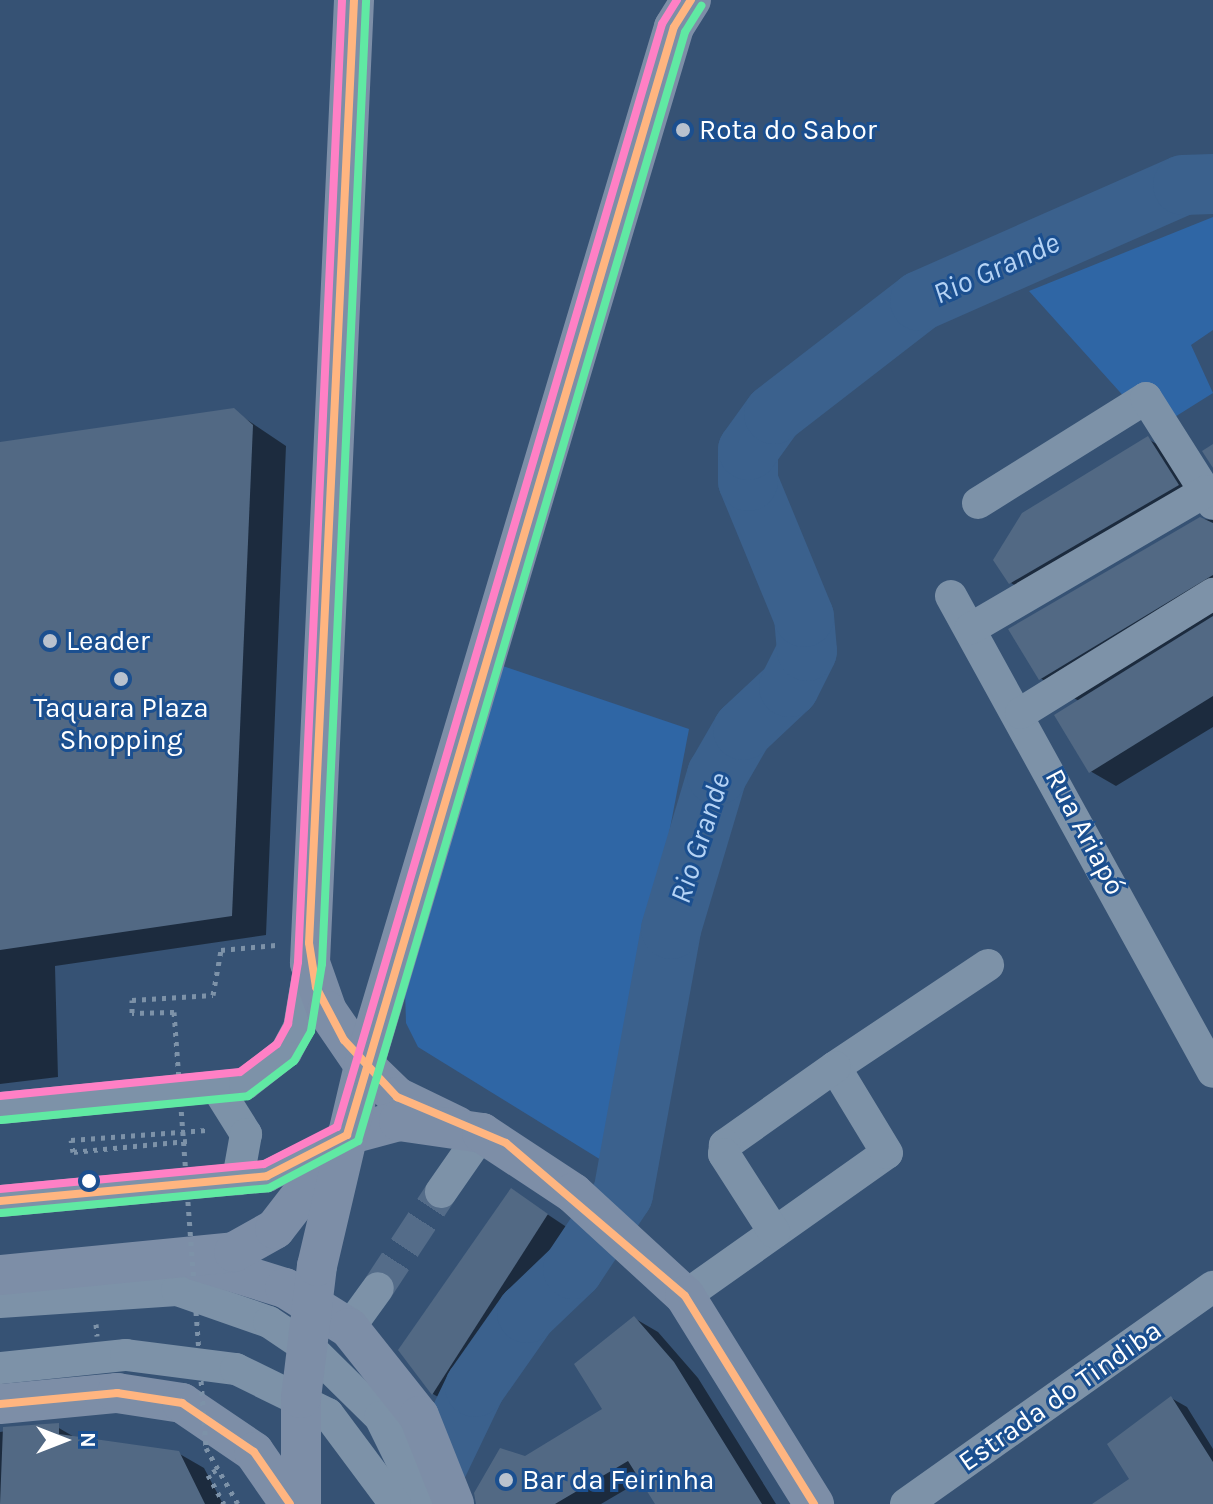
<!DOCTYPE html>
<html>
<head>
<meta charset="utf-8">
<style>
	body { margin:0 }
	#map { position:relative; width:1213px; height:1504px; overflow:hidden; background:#365274; font-family:Karla,sans-serif }
	div>[style] { position:absolute }
	.green>* { inset:0; background:#2f66a5 }
	.shadow>* { inset:0; background:#0007 }
	.river>* { height:60px; margin:-30px; padding:0 30px; transform-origin:30px; border-radius:30px; background:#3b618d }
	.building>* { inset:0; background:#526984 }
	.minor-tunnel>* { height:32px; margin-top:-16px; transform-origin:0; background:repeating-linear-gradient(90deg,#546c89 0 32px,transparent 0 48px) }
	.path>* { height:5px; margin-top:-2.5px; transform-origin:0; background:repeating-linear-gradient(90deg,#7d92a8 0 4px,transparent 0 10px) }
	.minor>* { height:32px; margin:-16px; padding:0 16px; transform-origin:16px; border-radius:16px; background:#7d92a8 }
	.major>* { height:40px; margin:-20px; padding:0 20px; transform-origin:20px; border-radius:20px; background:#7d8ea7 }
	.path-bridge>* { height:5px; margin-top:-2.5px; transform-origin:0; background:repeating-linear-gradient(90deg,#7d92a8 0 4px,transparent 0 10px) }
	.bus-1>* { height:8px; margin:-4px; padding:0 4px; transform-origin:4px; border-radius:4px; background:#ffb580 }
	.bus-2>* { height:8px; margin:-4px; padding:0 4px; transform-origin:4px; border-radius:4px; background:#60e9a3 }
	.bus-3>* { height:8px; margin:-4px; padding:0 4px; transform-origin:4px; border-radius:4px; background:#ff80c5 }
	.dots>* { width:22px; height:22px; translate:-50% -50%; box-sizing:border-box; border:4px solid #1b4f8f; border-radius:50% }
	span { translate:-50% -50%; white-space:nowrap; text-align:center; line-height:1.15; -webkit-text-stroke:6px #1b4f8f; paint-order:stroke }
	.poi-label { font-size:28px; color:#fff }
	.left { translate:0 -50%; text-align:left }
	.street-label { font-size:28px; color:#fff }
	.water-label { font-size:30px; color:#b5d3f5; font-style:italic }
	.north { position:absolute; left:24px; top:1400px; width:80px; height:80px; -webkit-text-stroke:6px #1b4f8f; paint-order:stroke; rotate:90deg; font-size:22px; font-weight:700; line-height:32px; text-align:center; color:#fff }
	.north::after { content:''; display:block; margin:auto; width:28px; height:36px; background:#fff; clip-path:polygon(50% 0,100% 100%,50% 72%,0 100%) }
</style>
</head>
<body>
<div id="map">
	<div class="green">
		<i style="clip-path:polygon(1213px 217px,1213px 330px,1191px 345px,1213px 393px,1154px 430px,1029px 291px)"></i>
		<i style="clip-path:polygon(500px 665px,689px 729px,606px 1163px,418px 1047px,406px 1023px,405px 990px)"></i>
	</div>
	<div class="shadow">
		<i style="clip-path:polygon(234px 411px,286px 446px,266px 935px,55px 966px,58px 1077px,0 1084px,0 444px)"></i>
		<i style="clip-path:polygon(1148px 439px,1174px 454px,1203px 500px,1037px 598px,1011px 583px)"></i>
		<i style="clip-path:polygon(1200px 519px,1213px 520px,1213px 727px,1116px 786px,1090px 771px,1079px 701px,1040px 678px)"></i>
		<i style="clip-path:polygon(511px 1190px,571px 1230px,457px 1408px,433px 1394px,400px 1350px)"></i>
		<i style="clip-path:polygon(634px 1318px,658px 1332px,698px 1378px,776px 1504px,657px 1504px,642px 1480px,601px 1504px,481px 1504px,526px 1459px,605px 1409px)"></i>
		<i style="clip-path:polygon(1171px 1398px,1187px 1407px,1213px 1449px,1213px 1504px,1095px 1504px,1132px 1480px)"></i>
		<i style="clip-path:polygon(52px 1424px,76px 1438px,178px 1453px,204px 1468px,223px 1504px,0 1504px,0 1432px)"></i>
	</div>
	<div class="river">
		<i style="left:419px;top:1504px;width:130px;rotate:-64.4deg"></i>
		<i style="left:475px;top:1387px;width:90px;rotate:-54.9deg"></i>
		<i style="left:527px;top:1313px;width:64px;rotate:-43.7deg"></i>
		<i style="left:573px;top:1269px;width:90px;rotate:-56.3deg"></i>
		<i style="left:623px;top:1194px;width:269px;rotate:-79.7deg"></i>
		<i style="left:671px;top:929px;width:161px;rotate:-73.4deg"></i>
		<i style="left:717px;top:775px;width:52px;rotate:-60deg"></i>
		<i style="left:743px;top:730px;width:63px;rotate:-43.1deg"></i>
		<i style="left:789px;top:687px;width:40px;rotate:-63.4deg"></i>
		<i style="left:807px;top:651px;width:34px;rotate:-95deg"></i>
		<i style="left:804px;top:617px;width:147px;rotate:-112.4deg"></i>
		<i style="left:748px;top:481px;width:31px;rotate:-90deg"></i>
		<i style="left:748px;top:450px;width:44px;rotate:-54.2deg"></i>
		<i style="left:774px;top:414px;width:185px;rotate:-37.7deg"></i>
		<i style="left:920px;top:301px;width:287px;rotate:-23.8deg"></i>
		<i style="left:1183px;top:185px;width:30px;rotate:-2deg"></i>
	</div>
	<div class="building">
		<i style="clip-path:polygon(234px 408px,253px 425px,232px 916px,0 950px,0 442px)"></i>
		<i style="clip-path:polygon(1148px 436px,1179px 485px,1009px 584px,993px 560px,1022px 513px)"></i>
		<i style="clip-path:polygon(1213px 444px,1213px 468px,1202px 451px)"></i>
		<i style="clip-path:polygon(1200px 517px,1213px 523px,1213px 575px,1039px 680px,1008px 629px)"></i>
		<i style="clip-path:polygon(1213px 616px,1213px 696px,1089px 773px,1054px 715px)"></i>
		<i style="clip-path:polygon(511px 1188px,548px 1214px,432px 1395px,398px 1350px)"></i>
		<i style="clip-path:polygon(634px 1316px,674px 1362px,762px 1504px,655px 1504px,628px 1461px,555px 1504px,476px 1504px,474px 1493px,500px 1448px,525px 1456px,602px 1409px,574px 1364px)"></i>
		<i style="clip-path:polygon(1171px 1396px,1213px 1462px,1213px 1504px,1092px 1504px,1129px 1479px,1107px 1444px)"></i>
		<i style="clip-path:polygon(59px 1423px,59px 1434px,179px 1451px,205px 1504px,0 1504px,3px 1427px)"></i>
	</div>
	<div class="minor-tunnel">
		<i style="left:378px;top:1288px;width:115px;rotate:-56.7deg"></i>
	</div>
	<div class="path">
		<i style="left:174px;top:1012px;width:42px;rotate:178.6deg"></i>
		<i style="left:132px;top:1013px;width:13px;rotate:-90deg"></i>
		<i style="left:132px;top:1000px;width:81px;rotate:-3.5deg"></i>
		<i style="left:213px;top:995px;width:46px;rotate:-79.9deg"></i>
		<i style="left:221px;top:950px;width:55px;rotate:-5.2deg"></i>
		<i style="left:187px;top:1141px;width:115px;rotate:174.5deg"></i>
		<i style="left:73px;top:1152px;width:12px;rotate:-99deg"></i>
		<i style="left:71px;top:1140px;width:136px;rotate:-4.2deg"></i>
		<i style="left:216px;top:1470px;width:9px;rotate:148deg"></i>
		<i style="left:208px;top:1475px;width:33px;rotate:61deg"></i>
	</div>
	<div class="minor">
		<i style="left:978px;top:503px;width:198px;rotate:-32deg"></i>
		<i style="left:1146px;top:398px;width:125px;rotate:57.7deg"></i>
		<i style="left:951px;top:596px;width:543px;rotate:61.17deg"></i>
		<i style="left:970px;top:629px;width:273px;rotate:-30.3deg"></i>
		<i style="left:1021px;top:713px;width:226px;rotate:-31.8deg"></i>
		<i style="left:835px;top:1067px;width:184px;rotate:-33.7deg"></i>
		<i style="left:219px;top:1091px;width:51px;rotate:57.9deg"></i>
		<i style="left:246px;top:1134px;width:46px;rotate:100.1deg"></i>
		<i style="left:0;top:1108px;width:246px;rotate:-5.6deg"></i>
		<i style="left:245px;top:1084px;width:52px;rotate:-38deg"></i>
		<i style="left:286px;top:1052px;width:27px;rotate:-62deg"></i>
		<i style="left:299px;top:1028px;width:66px;rotate:-80.4deg"></i>
		<i style="left:441px;top:1192px;width:72px;rotate:-55.2deg"></i>
		<i style="left:0;top:1201px;width:268px;rotate:-5.3deg"></i>
		<i style="left:267px;top:1176px;width:79px;rotate:-26.2deg"></i>
		<i style="left:685px;top:1296px;width:247px;rotate:-35.3deg"></i>
		<i style="left:887px;top:1153px;width:100px;rotate:-121.2deg"></i>
		<i style="left:835px;top:1067px;width:135px;rotate:144.7deg"></i>
		<i style="left:725px;top:1145px;width:9px;rotate:96deg"></i>
		<i style="left:724px;top:1154px;width:93px;rotate:57.3deg"></i>
		<i style="left:0;top:1302px;width:177px;rotate:-3.9deg"></i>
		<i style="left:177px;top:1290px;width:97px;rotate:19.2deg"></i>
		<i style="left:269px;top:1322px;width:55px;rotate:34deg"></i>
		<i style="left:315px;top:1353px;width:91px;rotate:44.6deg"></i>
		<i style="left:380px;top:1417px;width:97px;rotate:63.7deg"></i>
		<i style="left:349px;top:1328px;width:49px;rotate:-54.1deg"></i>
		<i style="left:0;top:1368px;width:127px;rotate:-5.9deg"></i>
		<i style="left:126px;top:1355px;width:111px;rotate:7.3deg"></i>
		<i style="left:236px;top:1369px;width:102px;rotate:26.1deg"></i>
		<i style="left:328px;top:1414px;width:112px;rotate:53.3deg"></i>
		<i style="left:906px;top:1504px;width:376px;rotate:-35.3deg"></i>
	</div>
	<div class="major">
		<i style="left:354px;top:0;width:964px;rotate:92.62deg"></i>
		<i style="left:310px;top:963px;width:51px;rotate:70.5deg"></i>
		<i style="left:327px;top:1011px;width:65px;rotate:55.6deg"></i>
		<i style="left:364px;top:1065px;width:46px;rotate:44.1deg"></i>
		<i style="left:397px;top:1097px;width:67px;rotate:25.8deg"></i>
		<i style="left:347px;top:1135px;width:54px;rotate:-15.1deg"></i>
		<i style="left:399px;top:1121px;width:84px;rotate:8.2deg"></i>
		<i style="left:482px;top:1133px;width:109px;rotate:33.4deg"></i>
		<i style="left:573px;top:1193px;width:152px;rotate:42.6deg"></i>
		<i style="left:685px;top:1296px;width:245px;rotate:58.2deg"></i>
		<i style="left:197px;top:1261px;width:92px;rotate:17.1deg"></i>
		<i style="left:285px;top:1288px;width:75px;rotate:32deg"></i>
		<i style="left:349px;top:1328px;width:112px;rotate:51.5deg"></i>
		<i style="left:419px;top:1416px;width:95px;rotate:68.3deg"></i>
		<i style="left:0;top:1275px;width:235px;rotate:-5.6deg"></i>
		<i style="left:234px;top:1252px;width:47px;rotate:-29.3deg"></i>
		<i style="left:275px;top:1229px;width:95px;rotate:-52.3deg"></i>
		<i style="left:0;top:1404px;width:118px;rotate:-5.4deg"></i>
		<i style="left:117px;top:1393px;width:66px;rotate:8.7deg"></i>
		<i style="left:182px;top:1403px;width:87px;rotate:34.2deg"></i>
		<i style="left:254px;top:1452px;width:63px;rotate:55.3deg"></i>
		<i style="left:301px;top:1504px;width:106px;rotate:-90deg"></i>
		<i style="left:301px;top:1398px;width:133px;rotate:-83.1deg"></i>
		<i style="left:317px;top:1266px;width:206px;rotate:-76.8deg"></i>
		<i style="left:364px;top:1065px;width:1083px;rotate:-73.37deg"></i>
		<i style="left:674px;top:27px;width:32px;rotate:-58deg"></i>
	</div>
	<div class="path-bridge">
		<i style="left:174px;top:1012px;width:437px;rotate:85.8deg"></i>
		<i style="left:206px;top:1448px;width:64px;rotate:60.3deg"></i>
		<i style="left:96px;top:1324px;width:12px;rotate:85deg"></i>
	</div>
	<div class="bus-1">
		<i style="left:354px;top:0;width:944px;rotate:92.73deg"></i>
		<i style="left:309px;top:943px;width:45px;rotate:81deg"></i>
		<i style="left:316px;top:987px;width:60px;rotate:62.2deg"></i>
		<i style="left:344px;top:1040px;width:78px;rotate:47.1deg"></i>
		<i style="left:397px;top:1097px;width:118px;rotate:22.9deg"></i>
		<i style="left:506px;top:1143px;width:235px;rotate:40.5deg"></i>
		<i style="left:685px;top:1296px;width:245px;rotate:58.2deg"></i>
		<i style="left:0;top:1201px;width:268px;rotate:-5.3deg"></i>
		<i style="left:267px;top:1176px;width:90px;rotate:-27.1deg"></i>
		<i style="left:347px;top:1135px;width:1155px;rotate:-73.56deg"></i>
		<i style="left:674px;top:27px;width:32px;rotate:-58deg"></i>
		<i style="left:0;top:1404px;width:118px;rotate:-5.4deg"></i>
		<i style="left:117px;top:1393px;width:66px;rotate:8.7deg"></i>
		<i style="left:182px;top:1403px;width:87px;rotate:34.2deg"></i>
		<i style="left:254px;top:1452px;width:63px;rotate:55.3deg"></i>
	</div>
	<div class="bus-2">
		<i style="left:1px;top:1120px;width:248px;rotate:-5.5deg"></i>
		<i style="left:248px;top:1096px;width:58px;rotate:-37.3deg"></i>
		<i style="left:294px;top:1061px;width:34px;rotate:-60deg"></i>
		<i style="left:311px;top:1031px;width:68px;rotate:-80.7deg"></i>
		<i style="left:322px;top:964px;width:964px;rotate:-87.38deg"></i>
		<i style="left:1px;top:1213px;width:269px;rotate:-5.3deg"></i>
		<i style="left:269px;top:1188px;width:101px;rotate:-27.8deg"></i>
		<i style="left:358px;top:1141px;width:1156px;rotate:-73.57deg"></i>
		<i style="left:685px;top:32px;width:31px;rotate:-58deg"></i>
	</div>
	<div class="bus-3">
		<i style="left:0;top:1096px;width:241px;rotate:-5.7deg"></i>
		<i style="left:240px;top:1072px;width:46px;rotate:-37.1deg"></i>
		<i style="left:277px;top:1044px;width:23px;rotate:-61deg"></i>
		<i style="left:288px;top:1024px;width:63px;rotate:-80.8deg"></i>
		<i style="left:298px;top:962px;width:963px;rotate:-87.38deg"></i>
		<i style="left:0;top:1189px;width:265px;rotate:-5.4deg"></i>
		<i style="left:264px;top:1164px;width:82px;rotate:-26.9deg"></i>
		<i style="left:337px;top:1127px;width:1150px;rotate:-73.58deg"></i>
		<i style="left:662px;top:24px;width:28px;rotate:-58deg"></i>
	</div>
	<div class="dots">
		<i style="left:683px;top:130px;background:#b9c2ce"></i>
		<i style="left:50px;top:641px;background:#b9c2ce"></i>
		<i style="left:121px;top:679px;background:#b9c2ce"></i>
		<i style="left:89px;top:1181px;background:#fff"></i>
		<i style="left:506px;top:1480px;background:#b9c2ce"></i>
	</div>
	<div class="poi-label">
		<span class="left" style="left:699px;top:130px">Rota do Sabor</span>
		<span class="left" style="left:66px;top:641px">Leader</span>
		<span style="left:121px;top:724px">Taquara Plaza<br>Shopping</span>
		<span class="left" style="left:522px;top:1480px">Bar da Feirinha</span>
	</div>
	<div class="street-label">
		<span style="left:1085px;top:832px;rotate:62deg">Rua Ariapó</span>
		<span style="left:1060px;top:1396px;rotate:-35deg">Estrada do Tindiba</span>
	</div>
	<div class="water-label">
		<span style="left:996px;top:268px;rotate:-24deg">Rio Grande</span>
		<span style="left:700px;top:838px;rotate:-72deg">Rio Grande</span>
	</div>
	<div class="north">N</div>
</div>
</body>
</html>
